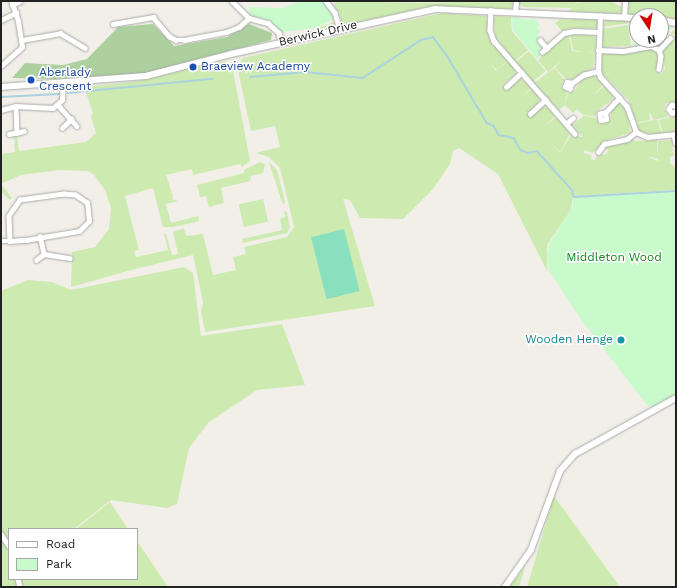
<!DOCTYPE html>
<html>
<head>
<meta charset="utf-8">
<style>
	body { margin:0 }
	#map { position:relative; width:677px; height:588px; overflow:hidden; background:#f2efe9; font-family:"Work Sans",sans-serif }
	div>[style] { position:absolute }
	.grass>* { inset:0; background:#cdebb0; transform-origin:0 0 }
	.forest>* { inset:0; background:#add19e }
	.park>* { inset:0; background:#c8facc }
	.pitch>* { inset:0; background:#88e0be; transform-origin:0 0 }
	.stream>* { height:1.5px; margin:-0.75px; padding:0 0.75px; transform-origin:0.75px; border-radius:0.75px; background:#aad3df }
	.roads { filter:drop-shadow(0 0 1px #a9a9a9) drop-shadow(0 0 1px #a9a9a9) }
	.minor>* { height:4.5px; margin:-2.25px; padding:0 2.25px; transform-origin:2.25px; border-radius:2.25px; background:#fff }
	.tertiary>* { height:5.5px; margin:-2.75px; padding:0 2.75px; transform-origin:2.75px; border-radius:2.75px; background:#fff }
	.dots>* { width:11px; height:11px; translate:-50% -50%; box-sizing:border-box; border:2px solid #fff; border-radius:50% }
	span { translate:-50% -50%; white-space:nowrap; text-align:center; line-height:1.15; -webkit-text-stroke:3px #fff; paint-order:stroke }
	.street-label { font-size:12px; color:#222 }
	.transit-label { font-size:12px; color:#164399 }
	.left { translate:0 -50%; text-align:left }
	.park-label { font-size:12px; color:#0c8416 }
	.culture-label { font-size:12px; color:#0d838f }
	.right { translate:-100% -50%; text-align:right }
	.frame { position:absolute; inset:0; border:2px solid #222; pointer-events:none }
	.legend { position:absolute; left:8px; top:528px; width:130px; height:52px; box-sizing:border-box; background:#fff; border:1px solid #a7a7a7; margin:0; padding:5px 7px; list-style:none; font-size:12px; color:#222 }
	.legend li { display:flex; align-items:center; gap:8px; height:20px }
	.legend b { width:20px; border:1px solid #a7a7a7 }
	.north { position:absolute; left:629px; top:8px; width:40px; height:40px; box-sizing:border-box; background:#fff; border:1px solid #a7a7a7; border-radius:50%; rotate:168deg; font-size:11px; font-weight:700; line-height:16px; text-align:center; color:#222 }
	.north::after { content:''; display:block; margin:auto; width:14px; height:18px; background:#d40000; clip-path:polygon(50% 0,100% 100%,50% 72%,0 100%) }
</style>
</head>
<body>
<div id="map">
	<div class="grass">
		<i style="clip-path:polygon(334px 1px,425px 3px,513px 1px,513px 6px,509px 9px,428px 7px,346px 25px,342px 23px,339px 12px,335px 8px)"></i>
		<i style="clip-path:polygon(519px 1px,579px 1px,571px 8px,524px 7px,519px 4px)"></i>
		<i style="clip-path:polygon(589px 1px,609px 1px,622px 7px,622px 11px,618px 14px,568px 11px,577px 3px)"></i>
		<i style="clip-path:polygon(627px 1px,676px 1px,676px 20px,661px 16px,631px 15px,627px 12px)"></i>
		<i style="clip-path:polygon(442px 13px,486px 16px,489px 39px,507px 61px,497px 70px,490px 63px,496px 71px,508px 61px,515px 70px,515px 74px,503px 85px,507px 90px,521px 79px,531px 88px,523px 96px,532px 89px,539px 98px,539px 102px,527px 113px,531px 117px,542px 107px,547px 107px,555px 116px,545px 126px,556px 117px,570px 134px,560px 152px,549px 141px,560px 153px,567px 156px,560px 153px,571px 135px,574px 138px,577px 134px,580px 137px,583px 137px,571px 125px,575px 119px,572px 125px,580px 132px,573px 125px,583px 116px,595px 117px,599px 124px,604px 124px,611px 118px,611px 110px,617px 104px,621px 104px,628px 116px,630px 133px,604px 141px,593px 153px,584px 150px,584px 153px,592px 155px,591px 159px,595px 160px,596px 156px,607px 154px,608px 149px,604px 148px,608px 145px,633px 138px,634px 141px,657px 140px,658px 159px,646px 156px,658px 161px,658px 141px,672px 140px,674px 156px,670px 157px,670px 163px,676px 168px,676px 190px,573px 196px,571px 210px,547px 245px,547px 271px,498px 174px,459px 148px,453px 151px,450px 164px,433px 189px,403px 219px,360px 218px,350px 200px,343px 199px,375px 306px,205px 332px,201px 311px,203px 302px,193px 255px,135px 269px,71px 287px,72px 252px,95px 247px,109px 229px,111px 208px,105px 190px,94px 175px,88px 171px,60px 170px,21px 175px,1px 184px,12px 198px,10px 200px,1px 192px,1px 154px,15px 152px,14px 136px,17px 136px,19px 151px,86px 142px,96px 133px,91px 117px,93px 113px,84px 87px,139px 81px,225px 61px,232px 65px,250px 161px,242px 167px,240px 164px,193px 175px,192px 169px,166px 175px,173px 196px,172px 199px,178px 201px,166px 204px,171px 223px,198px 216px,199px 221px,174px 227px,163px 227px,153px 188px,125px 196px,139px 250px,134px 251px,136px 257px,168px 250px,164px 234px,166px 234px,172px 255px,178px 254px,173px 232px,184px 228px,186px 236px,203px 234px,213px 275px,236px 270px,233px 257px,246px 254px,244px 247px,287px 237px,294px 227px,280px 168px,269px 157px,256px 153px,280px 147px,275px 126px,251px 131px,237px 66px,243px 58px)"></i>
		<i style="clip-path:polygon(496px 16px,511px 17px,512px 31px,528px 50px,515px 61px,495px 36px,494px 19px)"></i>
		<i style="clip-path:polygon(572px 17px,593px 18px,597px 21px,597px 28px,572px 28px,562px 31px,555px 23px,561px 19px,571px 20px)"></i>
		<i style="clip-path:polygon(611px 19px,637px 20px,637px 22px,602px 27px,606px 20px)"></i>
		<i style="clip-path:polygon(336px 21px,331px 28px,317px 30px,316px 29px)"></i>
		<i style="clip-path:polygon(628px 25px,631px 46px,603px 47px,602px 29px)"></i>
		<i style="clip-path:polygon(676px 28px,676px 102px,667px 103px,664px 107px,668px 117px,654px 120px,649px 112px,650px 120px,636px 123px,629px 101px,602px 73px,602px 54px,653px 49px,657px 53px,659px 62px,655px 71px,662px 74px,665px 68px,662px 51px,674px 40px,674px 34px,670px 33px)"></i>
		<i style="clip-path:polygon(570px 34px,592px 35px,596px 38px,595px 52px,588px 52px,595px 53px,593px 68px,572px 79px,565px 78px,555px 68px,561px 61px,548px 72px,538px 60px,559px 40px,569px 35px,572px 51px,583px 52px,573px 50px)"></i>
		<i style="left:529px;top:51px;width:26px;height:17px;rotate:50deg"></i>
		<i style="clip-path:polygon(554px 68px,564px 79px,561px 86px,567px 93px,565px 105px,559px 110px,534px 83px)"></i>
		<i style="clip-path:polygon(594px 75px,603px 85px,594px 95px,604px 86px,613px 96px,612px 100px,597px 111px,595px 116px,583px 115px,577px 109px,580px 106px,573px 113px,565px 105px,568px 93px,574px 91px,582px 80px)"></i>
		<i style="clip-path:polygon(676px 116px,676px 131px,663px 134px,659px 120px)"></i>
		<i style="clip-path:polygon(652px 120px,658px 120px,662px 134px,643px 133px,637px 128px,636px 124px)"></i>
		<i style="clip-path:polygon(260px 162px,265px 164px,263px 173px,251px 176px,250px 181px,221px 188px,224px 203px,209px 207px,206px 196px,200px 197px,197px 185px,244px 173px,244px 170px)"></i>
		<i style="clip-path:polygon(269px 162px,277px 170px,285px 202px,283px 205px)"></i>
		<i style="left:263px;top:199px;width:23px;height:25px;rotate:77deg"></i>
		<i style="clip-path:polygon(284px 211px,287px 212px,290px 227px,287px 233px,243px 243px,242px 239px,282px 230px,280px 219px,285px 217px)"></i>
		<i style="clip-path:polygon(184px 267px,193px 273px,201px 336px,282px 324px,305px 385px,257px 390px,209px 422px,189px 448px,177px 504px,167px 508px,111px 500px,74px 529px,9px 529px,9px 579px,18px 579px,17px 587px,1px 587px,1px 291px,28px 280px,52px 282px,71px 290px)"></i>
		<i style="clip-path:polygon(554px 496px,620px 587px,527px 587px)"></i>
		<i style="clip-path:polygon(110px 502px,128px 529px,76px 529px)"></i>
		<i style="clip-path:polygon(137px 541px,168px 587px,23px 587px,21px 579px,137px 579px)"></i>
		<i style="clip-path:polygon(525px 567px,519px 587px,509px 587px)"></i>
	</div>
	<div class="forest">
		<i style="clip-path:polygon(153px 24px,174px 46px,227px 37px,249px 24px,272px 33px,271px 40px,146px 73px,56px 79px,12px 78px,25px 63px,63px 65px,87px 59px,118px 27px)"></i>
	</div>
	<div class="park">
		<i style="clip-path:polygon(302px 1px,322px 1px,335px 18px,316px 28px,281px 32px,269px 20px,249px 16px,249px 7px,282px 8px)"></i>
		<i style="clip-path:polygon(512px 17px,528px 20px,534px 18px,540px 24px,537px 27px,540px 31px,537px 35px,540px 38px,537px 41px,541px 46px,539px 51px,542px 54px,537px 59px,513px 30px)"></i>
		<i style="clip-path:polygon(637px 23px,637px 40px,661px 40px,661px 24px,675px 27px,670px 29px,665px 41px,659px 46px,645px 44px,634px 46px,628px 25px)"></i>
		<i style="clip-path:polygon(676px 191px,676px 398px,655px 410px,646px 404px,580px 318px,548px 269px,547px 256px,549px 244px,572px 209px,574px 197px)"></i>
	</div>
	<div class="pitch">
		<i style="left:344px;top:229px;width:64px;height:34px;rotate:76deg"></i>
	</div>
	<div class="stream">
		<i style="left:250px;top:77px;width:56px;rotate:-5.1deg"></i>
		<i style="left:306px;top:72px;width:57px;rotate:6deg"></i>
		<i style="left:363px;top:78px;width:69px;rotate:-33.2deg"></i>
		<i style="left:421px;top:40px;width:12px;rotate:-14deg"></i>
		<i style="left:433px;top:37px;width:25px;rotate:53deg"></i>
		<i style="left:448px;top:57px;width:77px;rotate:59.4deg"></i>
		<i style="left:487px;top:123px;width:8px;rotate:23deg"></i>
		<i style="left:494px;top:126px;width:10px;rotate:61deg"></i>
		<i style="left:499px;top:135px;width:15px;rotate:11deg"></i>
		<i style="left:514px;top:138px;width:14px;rotate:60deg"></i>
		<i style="left:521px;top:150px;width:8px;rotate:23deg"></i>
		<i style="left:528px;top:153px;width:9px;rotate:-13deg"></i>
		<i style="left:537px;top:151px;width:54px;rotate:48deg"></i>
		<i style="left:573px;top:191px;width:6px;rotate:81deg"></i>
		<i style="left:574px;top:197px;width:102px;rotate:-3.4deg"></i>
		<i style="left:68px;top:93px;width:145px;rotate:-5.6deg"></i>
		<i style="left:1px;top:97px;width:59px;rotate:-2.9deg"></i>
	</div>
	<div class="roads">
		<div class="minor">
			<i style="left:232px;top:1px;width:24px;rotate:45deg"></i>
			<i style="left:249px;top:18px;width:20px;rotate:15deg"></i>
			<i style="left:268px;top:23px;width:15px;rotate:42deg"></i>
			<i style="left:279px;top:33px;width:9px;rotate:77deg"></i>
			<i style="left:326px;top:1px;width:15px;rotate:53deg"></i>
			<i style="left:335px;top:13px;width:17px;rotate:73deg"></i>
			<i style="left:12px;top:5px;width:9px;rotate:-27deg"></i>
			<i style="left:491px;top:10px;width:20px;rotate:93deg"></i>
			<i style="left:490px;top:30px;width:12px;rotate:70deg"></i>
			<i style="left:494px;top:41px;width:123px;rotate:48.9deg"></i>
			<i style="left:515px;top:11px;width:10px;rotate:-84deg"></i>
			<i style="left:624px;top:17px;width:16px;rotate:-86deg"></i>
			<i style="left:1px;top:20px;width:17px;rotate:-25deg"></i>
			<i style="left:113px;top:24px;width:41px;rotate:-9.9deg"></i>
			<i style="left:153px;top:17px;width:25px;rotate:50deg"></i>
			<i style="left:169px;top:36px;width:8px;rotate:30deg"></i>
			<i style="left:176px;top:40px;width:8px"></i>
			<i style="left:184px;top:40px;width:43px;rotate:-10.8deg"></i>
			<i style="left:226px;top:32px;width:14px;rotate:-21deg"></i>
			<i style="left:239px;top:27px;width:13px;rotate:-42deg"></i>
			<i style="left:22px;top:40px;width:39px;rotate:-10deg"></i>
			<i style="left:60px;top:33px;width:29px;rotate:31deg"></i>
			<i style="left:540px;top:40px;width:11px;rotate:49deg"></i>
			<i style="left:598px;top:50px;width:25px;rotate:2deg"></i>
			<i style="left:623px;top:51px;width:29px;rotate:-10deg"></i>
			<i style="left:652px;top:46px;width:8px;rotate:30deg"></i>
			<i style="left:659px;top:50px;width:6px;rotate:72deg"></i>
			<i style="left:661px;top:56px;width:13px;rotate:99deg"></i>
			<i style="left:659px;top:50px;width:16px;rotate:-47deg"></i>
			<i style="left:542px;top:52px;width:29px;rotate:-41deg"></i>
			<i style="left:564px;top:33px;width:10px;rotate:-11deg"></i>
			<i style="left:574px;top:31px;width:25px;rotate:2deg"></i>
			<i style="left:1px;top:66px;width:28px;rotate:-42deg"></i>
			<i style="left:22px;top:47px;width:26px;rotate:-99deg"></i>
			<i style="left:18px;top:21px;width:21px;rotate:-109deg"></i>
			<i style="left:572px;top:83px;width:6px;rotate:108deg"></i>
			<i style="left:570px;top:89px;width:5px;rotate:-158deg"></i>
			<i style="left:565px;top:87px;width:5px;rotate:-68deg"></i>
			<i style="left:567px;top:82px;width:5px;rotate:11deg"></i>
			<i style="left:572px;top:83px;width:14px;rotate:-36deg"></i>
			<i style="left:583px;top:75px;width:16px;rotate:-15deg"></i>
			<i style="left:506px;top:87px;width:21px;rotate:-43deg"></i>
			<i style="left:58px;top:105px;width:28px;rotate:48deg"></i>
			<i style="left:16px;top:106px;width:27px;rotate:88deg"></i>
			<i style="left:676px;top:107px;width:4px;rotate:-153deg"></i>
			<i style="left:672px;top:105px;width:5px;rotate:127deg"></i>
			<i style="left:669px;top:109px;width:5px;rotate:53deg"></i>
			<i style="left:672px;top:113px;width:4px;rotate:-27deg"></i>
			<i style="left:1px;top:110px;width:16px;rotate:-15deg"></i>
			<i style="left:16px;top:106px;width:37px;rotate:3deg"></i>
			<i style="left:53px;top:108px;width:12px;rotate:-42deg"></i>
			<i style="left:62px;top:100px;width:18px;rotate:-87deg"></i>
			<i style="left:605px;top:113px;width:5px;rotate:169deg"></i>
			<i style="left:600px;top:114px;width:6px;rotate:81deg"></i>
			<i style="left:601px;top:120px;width:5px;rotate:-11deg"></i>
			<i style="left:606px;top:119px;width:6px;rotate:-99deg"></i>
			<i style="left:605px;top:113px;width:21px;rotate:-47deg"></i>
			<i style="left:530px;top:114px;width:21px;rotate:-43deg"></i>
			<i style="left:566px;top:124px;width:9px;rotate:-41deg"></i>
			<i style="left:62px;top:128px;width:13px;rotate:-45deg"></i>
			<i style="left:636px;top:132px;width:13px;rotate:23deg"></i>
			<i style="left:648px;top:137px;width:28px;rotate:-6deg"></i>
			<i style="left:9px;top:134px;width:15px;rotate:-11deg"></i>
			<i style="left:674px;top:135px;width:8px;rotate:76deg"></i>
			<i style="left:598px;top:152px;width:10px;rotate:-53deg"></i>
			<i style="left:604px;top:144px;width:24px;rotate:-12deg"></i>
			<i style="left:627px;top:139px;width:11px;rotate:-38deg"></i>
			<i style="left:636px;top:132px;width:27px;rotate:-110deg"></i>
			<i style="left:627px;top:107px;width:40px;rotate:-132deg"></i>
			<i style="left:600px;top:77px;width:6px;rotate:-108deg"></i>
			<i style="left:598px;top:71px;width:55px;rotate:-87.9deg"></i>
			<i style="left:40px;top:236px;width:18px;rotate:77deg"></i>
			<i style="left:44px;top:254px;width:26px;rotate:9deg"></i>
			<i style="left:1px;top:241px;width:9px"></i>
			<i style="left:10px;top:241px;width:16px;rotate:-4deg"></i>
			<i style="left:26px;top:240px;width:54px;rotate:-9.6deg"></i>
			<i style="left:79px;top:231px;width:14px;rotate:-45deg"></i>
			<i style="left:89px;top:221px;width:18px;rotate:-96deg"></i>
			<i style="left:87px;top:203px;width:14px;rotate:-146deg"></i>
			<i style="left:75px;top:195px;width:11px;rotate:-175deg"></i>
			<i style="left:64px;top:194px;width:44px;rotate:172.2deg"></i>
			<i style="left:20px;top:200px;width:19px;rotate:125deg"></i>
			<i style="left:9px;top:216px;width:25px;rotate:88deg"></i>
			<i style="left:36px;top:260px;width:10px;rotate:-37deg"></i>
			<i style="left:1px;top:534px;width:14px;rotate:56deg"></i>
			<i style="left:18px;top:579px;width:8px;rotate:76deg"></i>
		</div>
		<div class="tertiary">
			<i style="left:661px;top:20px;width:15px;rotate:11deg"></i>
			<i style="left:1px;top:87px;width:145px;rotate:-4.3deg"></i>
			<i style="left:146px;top:76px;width:88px;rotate:-14.5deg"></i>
			<i style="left:231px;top:54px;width:209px;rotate:-12.4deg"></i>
			<i style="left:435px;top:9px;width:202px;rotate:2.6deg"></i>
			<i style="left:505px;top:587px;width:45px;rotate:-54.9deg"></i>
			<i style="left:531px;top:550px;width:84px;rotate:-69.8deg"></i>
			<i style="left:560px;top:471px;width:23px;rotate:-49deg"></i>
			<i style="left:575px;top:454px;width:115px;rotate:-29deg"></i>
		</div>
	</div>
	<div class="dots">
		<i style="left:193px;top:67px;background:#1a4fb4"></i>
		<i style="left:31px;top:80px;background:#1a4fb4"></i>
		<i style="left:621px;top:340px;background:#0f9aa8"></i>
	</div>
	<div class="street-label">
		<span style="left:318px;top:34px;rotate:-13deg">Berwick Drive</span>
	</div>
	<div class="transit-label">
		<span class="left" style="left:201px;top:67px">Braeview Academy</span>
		<span class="left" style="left:39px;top:80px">Aberlady<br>Crescent</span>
	</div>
	<div class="park-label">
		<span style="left:614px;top:258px">Middleton Wood</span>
	</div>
	<div class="culture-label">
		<span class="right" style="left:613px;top:340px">Wooden Henge</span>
	</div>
	<div class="frame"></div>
	<ul class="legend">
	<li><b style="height:5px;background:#fff"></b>Road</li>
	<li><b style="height:11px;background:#c8facc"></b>Park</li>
	</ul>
	<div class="north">N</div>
</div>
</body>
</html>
